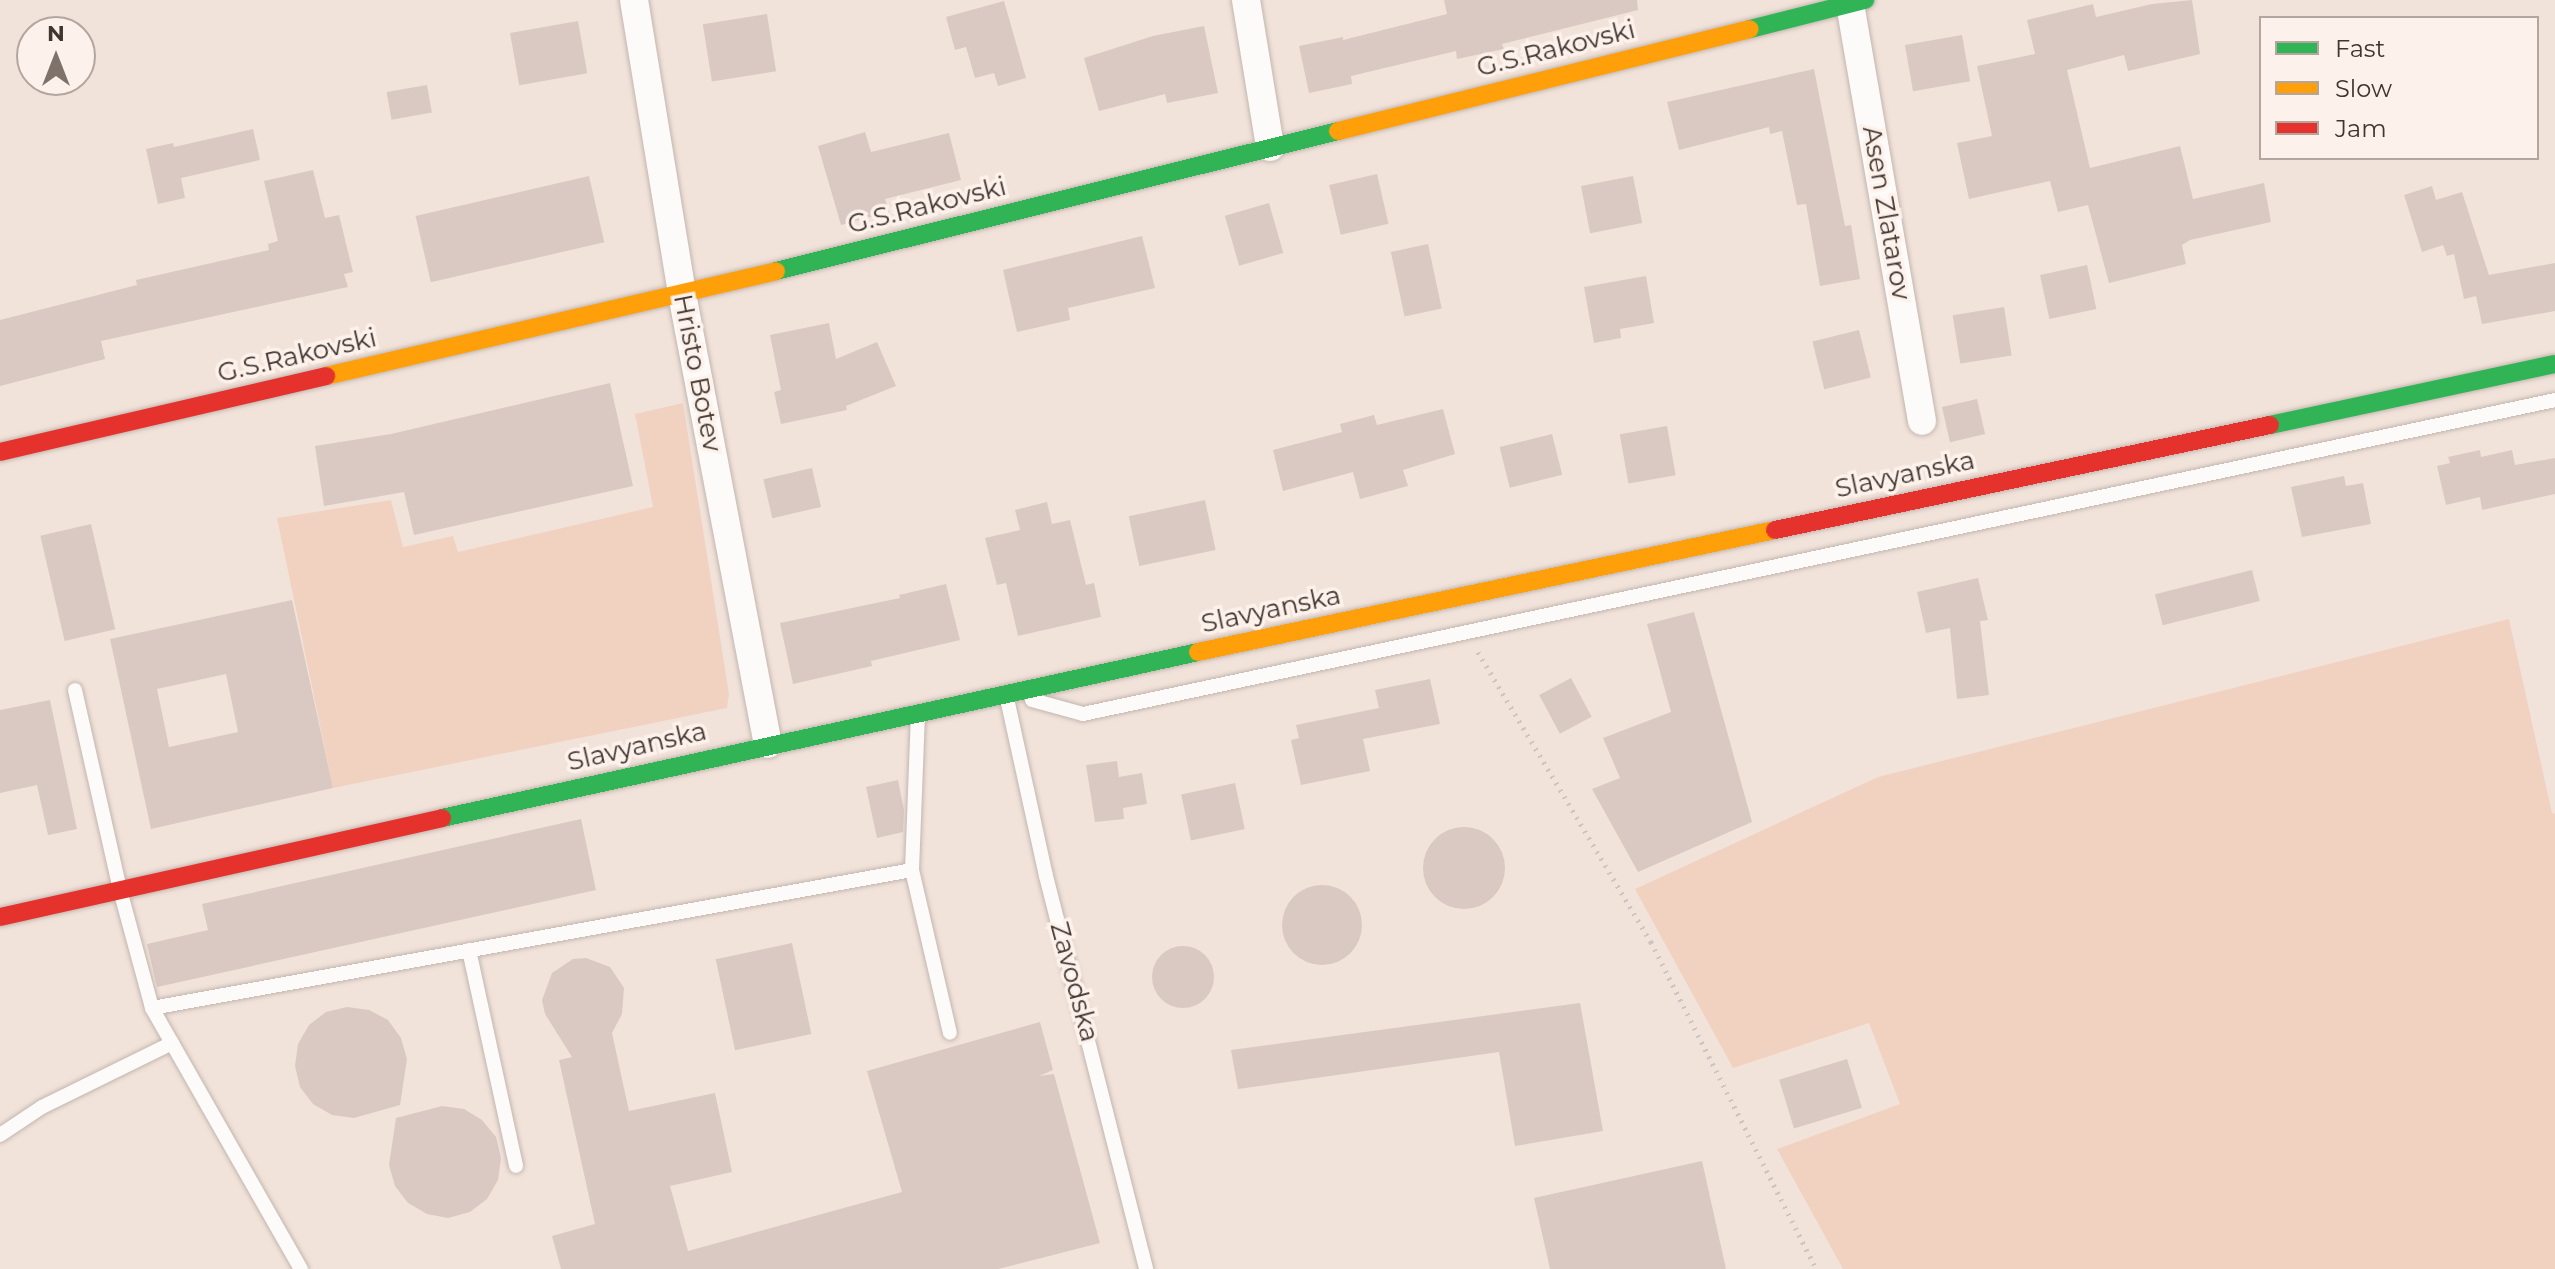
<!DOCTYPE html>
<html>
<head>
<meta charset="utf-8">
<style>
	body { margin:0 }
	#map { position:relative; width:2555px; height:1269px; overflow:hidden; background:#f2e3da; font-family:Montserrat,sans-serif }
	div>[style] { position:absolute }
	.green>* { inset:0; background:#f1d2c0 }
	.building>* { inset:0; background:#dac8c2; transform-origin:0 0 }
	.round { border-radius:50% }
	.path>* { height:5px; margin-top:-2.5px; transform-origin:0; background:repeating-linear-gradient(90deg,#ccc5c2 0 2px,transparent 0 8px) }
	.roads { filter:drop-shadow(0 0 2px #c2b6af) drop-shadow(0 0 2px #c2b6af) }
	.lane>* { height:14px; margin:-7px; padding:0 7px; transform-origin:7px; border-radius:7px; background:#fdfbf9 }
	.street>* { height:28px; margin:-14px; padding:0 14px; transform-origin:14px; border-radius:14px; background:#fdfbf9 }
	.fast>* { height:18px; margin:-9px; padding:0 9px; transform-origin:9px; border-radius:9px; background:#30b455 }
	.slow>* { height:18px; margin:-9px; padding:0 9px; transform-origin:9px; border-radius:9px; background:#ff9f0a }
	.jam>* { height:18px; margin:-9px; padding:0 9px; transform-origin:9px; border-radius:9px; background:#e5322d }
	span { translate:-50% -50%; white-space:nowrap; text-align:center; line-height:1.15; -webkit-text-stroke:7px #fdf2eb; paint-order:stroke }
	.street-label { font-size:26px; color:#40352f }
	.legend { position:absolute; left:2259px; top:16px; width:280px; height:144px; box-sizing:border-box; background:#fdf2eb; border:2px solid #b1a6a0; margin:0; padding:10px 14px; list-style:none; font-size:24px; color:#40352f }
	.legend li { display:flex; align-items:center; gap:16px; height:40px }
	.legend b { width:40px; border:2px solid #b1a6a0 }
	.north { position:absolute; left:16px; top:16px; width:80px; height:80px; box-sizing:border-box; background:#fdf2eb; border:2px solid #b1a6a0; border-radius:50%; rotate:0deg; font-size:22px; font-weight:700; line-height:32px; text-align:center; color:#40352f }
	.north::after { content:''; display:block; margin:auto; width:28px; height:36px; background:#7e726b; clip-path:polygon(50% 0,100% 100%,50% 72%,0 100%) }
</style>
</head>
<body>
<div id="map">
	<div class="green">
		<i style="clip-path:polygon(683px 403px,729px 694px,727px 708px,333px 788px,277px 518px,391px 500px,403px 547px,453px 536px,458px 552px,653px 507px,635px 414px)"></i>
		<i style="clip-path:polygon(2509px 619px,2552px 813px,2555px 814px,2555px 1269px,1843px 1269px,1777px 1149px,1900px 1104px,1869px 1023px,1733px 1068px,1635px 889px,1878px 777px)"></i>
	</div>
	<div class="building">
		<i style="clip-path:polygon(1444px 0,1637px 0,1638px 10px,1502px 44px,1504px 49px,1457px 59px,1456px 51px,1351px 76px,1352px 84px,1309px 93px,1299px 46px,1343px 37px,1343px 40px,1447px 14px)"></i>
		<i style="clip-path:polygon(2192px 0,2200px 54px,2128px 71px,2124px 55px,2067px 70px,2090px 168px,2180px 146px,2193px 199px,2264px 183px,2271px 222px,2190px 240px,2182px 245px,2186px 264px,2109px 283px,2088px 205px,2058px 212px,2050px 181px,1969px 199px,1957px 143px,1992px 136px,1977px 66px,2035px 54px,2027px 20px,2093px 4px,2096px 17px,2152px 4px)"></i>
		<i style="clip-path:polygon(1004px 1px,1026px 78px,998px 86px,994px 73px,975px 78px,966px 47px,955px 50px,946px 17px)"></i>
		<i style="left:767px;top:14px;width:58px;height:65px;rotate:81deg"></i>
		<i style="left:578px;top:21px;width:53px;height:69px;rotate:80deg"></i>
		<i style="clip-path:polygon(1204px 26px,1218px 93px,1167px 103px,1165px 94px,1099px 111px,1084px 58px,1153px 36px)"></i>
		<i style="left:1962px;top:35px;width:47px;height:58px;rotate:80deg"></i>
		<i style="clip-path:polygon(1814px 69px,1845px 226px,1851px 225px,1860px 279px,1820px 286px,1806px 204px,1797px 205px,1782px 131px,1770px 134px,1769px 127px,1679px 150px,1667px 102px)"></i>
		<i style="left:427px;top:85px;width:28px;height:41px;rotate:80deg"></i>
		<i style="clip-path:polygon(253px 129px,260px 160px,181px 178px,185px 198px,158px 204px,146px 149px,173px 143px,174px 147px)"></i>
		<i style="clip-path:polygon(865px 132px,871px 152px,949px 133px,961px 180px,885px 199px,889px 212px,841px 225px,818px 146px)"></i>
		<i style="clip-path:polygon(313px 170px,325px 218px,339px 215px,353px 272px,344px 274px,348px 287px,101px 341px,105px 359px,0 386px,0 320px,137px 285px,136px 280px,269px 250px,268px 244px,278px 241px,264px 181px)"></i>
		<i style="left:1377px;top:174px;width:51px;height:49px;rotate:77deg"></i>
		<i style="left:589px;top:176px;width:68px;height:178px;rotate:77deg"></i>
		<i style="left:1633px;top:176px;width:48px;height:53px;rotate:79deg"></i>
		<i style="clip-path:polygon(2432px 186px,2436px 200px,2462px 192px,2489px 275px,2555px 263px,2555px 311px,2482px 324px,2476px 296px,2464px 299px,2454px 254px,2447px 256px,2443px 245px,2422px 252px,2404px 195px)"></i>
		<i style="left:1269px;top:203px;width:52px;height:46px;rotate:74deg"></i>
		<i style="clip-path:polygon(1142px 236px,1155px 288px,1068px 308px,1070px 320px,1017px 332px,1003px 270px)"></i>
		<i style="left:1428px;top:244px;width:66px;height:38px;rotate:78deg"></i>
		<i style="left:2087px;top:265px;width:45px;height:48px;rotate:78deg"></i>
		<i style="clip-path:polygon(1646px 276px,1654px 323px,1620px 329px,1621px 338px,1594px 343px,1584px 287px)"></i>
		<i style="left:2004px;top:307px;width:49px;height:52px;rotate:81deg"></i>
		<i style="clip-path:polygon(829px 323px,836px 359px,877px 342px,896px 386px,846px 406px,847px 410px,781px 424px,774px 392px,781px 390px,770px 335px)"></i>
		<i style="left:1859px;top:330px;width:49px;height:48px;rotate:76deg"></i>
		<i style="clip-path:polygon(610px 383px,633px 486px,414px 535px,404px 492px,324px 506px,315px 446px,391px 434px)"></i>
		<i style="left:1977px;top:399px;width:36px;height:36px;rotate:77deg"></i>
		<i style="clip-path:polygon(1443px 409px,1455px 454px,1403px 470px,1408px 486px,1360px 499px,1353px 472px,1283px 491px,1273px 450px,1342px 432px,1340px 424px,1374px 415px,1377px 425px)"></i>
		<i style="left:1667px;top:426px;width:50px;height:48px;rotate:80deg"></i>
		<i style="left:1552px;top:434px;width:42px;height:54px;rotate:76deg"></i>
		<i style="clip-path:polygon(2480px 450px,2481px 457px,2512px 450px,2515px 465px,2555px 458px,2555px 494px,2482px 510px,2480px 497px,2446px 505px,2437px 466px,2450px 463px,2448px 457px)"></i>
		<i style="left:812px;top:468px;width:40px;height:50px;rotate:77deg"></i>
		<i style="clip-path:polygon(2344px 476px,2346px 486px,2363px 483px,2371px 524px,2302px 537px,2291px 487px)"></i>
		<i style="left:1205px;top:500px;width:51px;height:78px;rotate:78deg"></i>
		<i style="clip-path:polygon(1047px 502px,1052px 524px,1070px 520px,1086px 585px,1094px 583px,1101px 617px,1018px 636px,1006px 583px,997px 585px,985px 538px,1020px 530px,1015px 510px)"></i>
		<i style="left:91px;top:524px;width:108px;height:52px;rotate:77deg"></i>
		<i style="left:2252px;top:570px;width:32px;height:100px;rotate:76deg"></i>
		<i style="clip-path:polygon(1978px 578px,1988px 620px,1980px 621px,1989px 695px,1957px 699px,1950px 628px,1926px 633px,1917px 592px)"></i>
		<i style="clip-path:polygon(946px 584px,960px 640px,871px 661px,872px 666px,793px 684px,780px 623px,900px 598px,899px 595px)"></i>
		<i style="clip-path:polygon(evenodd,292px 600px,333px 788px,151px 829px,110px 639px,292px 600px,226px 674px,238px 732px,169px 747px,157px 689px,226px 674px)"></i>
		<i style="clip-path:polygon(1694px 612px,1752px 822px,1638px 872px,1592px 789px,1620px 778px,1603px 738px,1671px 712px,1647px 624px)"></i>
		<i style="left:1571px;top:678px;width:44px;height:36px;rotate:62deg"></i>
		<i style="clip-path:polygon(1430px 679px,1440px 724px,1363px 739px,1370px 771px,1301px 785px,1291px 740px,1299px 738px,1296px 725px,1379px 708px,1375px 690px)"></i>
		<i style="clip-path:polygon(50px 700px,77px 829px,48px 835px,37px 785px,0 793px,0 710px)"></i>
		<i style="clip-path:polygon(1117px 761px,1119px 777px,1142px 773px,1147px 804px,1123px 808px,1124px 819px,1095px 822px,1086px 765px)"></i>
		<i style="clip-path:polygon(898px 780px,904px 810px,903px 832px,877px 838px,866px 787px)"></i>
		<i style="left:1235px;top:783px;width:47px;height:55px;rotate:78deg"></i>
		<i style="clip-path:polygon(581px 819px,596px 890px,157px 987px,147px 944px,208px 930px,202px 904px)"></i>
		<i class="round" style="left:1423px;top:827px;width:82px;height:82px"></i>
		<i class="round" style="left:1282px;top:885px;width:80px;height:80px"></i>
		<i style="left:792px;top:943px;width:93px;height:78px;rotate:78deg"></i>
		<i class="round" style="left:1152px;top:946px;width:62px;height:62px"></i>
		<i style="clip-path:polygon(586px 958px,610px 967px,624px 988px,622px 1014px,612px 1033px,629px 1111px,715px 1093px,732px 1172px,670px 1186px,688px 1251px,902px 1192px,867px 1071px,1040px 1022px,1053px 1070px,1039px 1076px,1054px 1074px,1100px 1243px,998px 1269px,561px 1269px,552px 1236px,595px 1224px,559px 1060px,572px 1057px,545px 1014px,542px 1000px,552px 973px,573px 959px)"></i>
		<i style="clip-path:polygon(1580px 1003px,1603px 1131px,1515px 1146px,1499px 1052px,1238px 1089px,1231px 1050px)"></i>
		<i style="clip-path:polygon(347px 1007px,369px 1010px,388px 1020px,401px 1038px,407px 1059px,400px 1105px,354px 1118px,332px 1115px,313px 1104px,300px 1087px,295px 1066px,298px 1044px,309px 1025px,326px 1012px)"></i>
		<i style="left:1847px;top:1059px;width:51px;height:71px;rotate:73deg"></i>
		<i style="clip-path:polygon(442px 1106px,464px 1109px,482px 1120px,496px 1137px,501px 1158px,498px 1180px,487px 1199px,470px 1212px,448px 1218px,427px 1214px,408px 1203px,395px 1186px,389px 1165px,396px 1118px)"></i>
		<i style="clip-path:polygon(1702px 1161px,1726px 1269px,1550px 1269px,1534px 1198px)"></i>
	</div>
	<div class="path">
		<i style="left:1478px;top:652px;width:338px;rotate:59.2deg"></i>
		<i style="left:1651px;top:942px;width:366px;rotate:63.2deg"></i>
	</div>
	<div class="roads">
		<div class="lane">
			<i style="left:75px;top:690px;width:205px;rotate:77.3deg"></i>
			<i style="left:120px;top:890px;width:122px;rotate:74.8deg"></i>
			<i style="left:152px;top:1008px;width:301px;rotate:60.3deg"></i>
			<i style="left:1006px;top:694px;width:186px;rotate:77.6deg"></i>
			<i style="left:1046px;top:876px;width:406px;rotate:75.7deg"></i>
			<i style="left:1032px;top:700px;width:53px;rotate:15.4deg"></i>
			<i style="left:1083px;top:714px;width:1505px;rotate:-12.04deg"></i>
			<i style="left:912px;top:870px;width:167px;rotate:76.9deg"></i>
			<i style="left:469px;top:950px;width:221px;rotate:77.7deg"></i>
			<i style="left:152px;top:1008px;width:772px;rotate:-10.29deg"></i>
			<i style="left:912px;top:870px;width:155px;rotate:-87.8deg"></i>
			<i style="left:0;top:1135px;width:50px;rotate:-33.7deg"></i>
			<i style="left:42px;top:1107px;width:145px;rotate:-26.2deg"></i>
		</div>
		<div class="street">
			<i style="left:634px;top:0;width:298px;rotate:80.7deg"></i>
			<i style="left:682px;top:294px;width:458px;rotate:79.2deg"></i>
			<i style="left:1246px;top:0;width:149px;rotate:80.7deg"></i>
			<i style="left:1850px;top:4px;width:423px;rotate:80.2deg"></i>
		</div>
		<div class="fast">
			<i style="left:1750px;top:29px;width:119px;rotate:-14.2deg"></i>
			<i style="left:776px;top:271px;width:579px;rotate:-13.99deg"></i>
			<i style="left:2270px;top:425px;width:291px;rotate:-12.1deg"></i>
			<i style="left:442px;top:818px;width:774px;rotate:-12.38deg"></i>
		</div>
		<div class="slow">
			<i style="left:1338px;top:131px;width:424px;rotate:-13.9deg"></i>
			<i style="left:326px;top:376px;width:462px;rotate:-13.1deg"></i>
			<i style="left:1198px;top:652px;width:590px;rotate:-11.94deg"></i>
		</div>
		<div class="jam">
			<i style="left:0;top:452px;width:335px;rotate:-13.1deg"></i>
			<i style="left:1775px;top:530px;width:506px;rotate:-11.98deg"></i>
			<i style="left:0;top:917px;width:453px;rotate:-12.6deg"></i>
		</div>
	</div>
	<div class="street-label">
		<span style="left:1556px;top:49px;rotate:-14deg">G.S.Rakovski</span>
		<span style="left:927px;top:206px;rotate:-14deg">G.S.Rakovski</span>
		<span style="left:1886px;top:213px;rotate:80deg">Asen Zlatarov</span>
		<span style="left:297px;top:356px;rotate:-13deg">G.S.Rakovski</span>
		<span style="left:697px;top:373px;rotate:79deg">Hristo Botev</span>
		<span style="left:1905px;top:475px;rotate:-12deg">Slavyanska</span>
		<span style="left:1271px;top:610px;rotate:-12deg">Slavyanska</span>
		<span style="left:637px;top:747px;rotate:-13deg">Slavyanska</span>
		<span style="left:1074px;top:982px;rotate:75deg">Zavodska</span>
	</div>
	<ul class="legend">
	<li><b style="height:10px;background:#30b455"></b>Fast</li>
	<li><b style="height:10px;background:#ff9f0a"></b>Slow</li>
	<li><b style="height:10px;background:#e5322d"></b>Jam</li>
	</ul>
	<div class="north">N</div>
</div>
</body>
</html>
